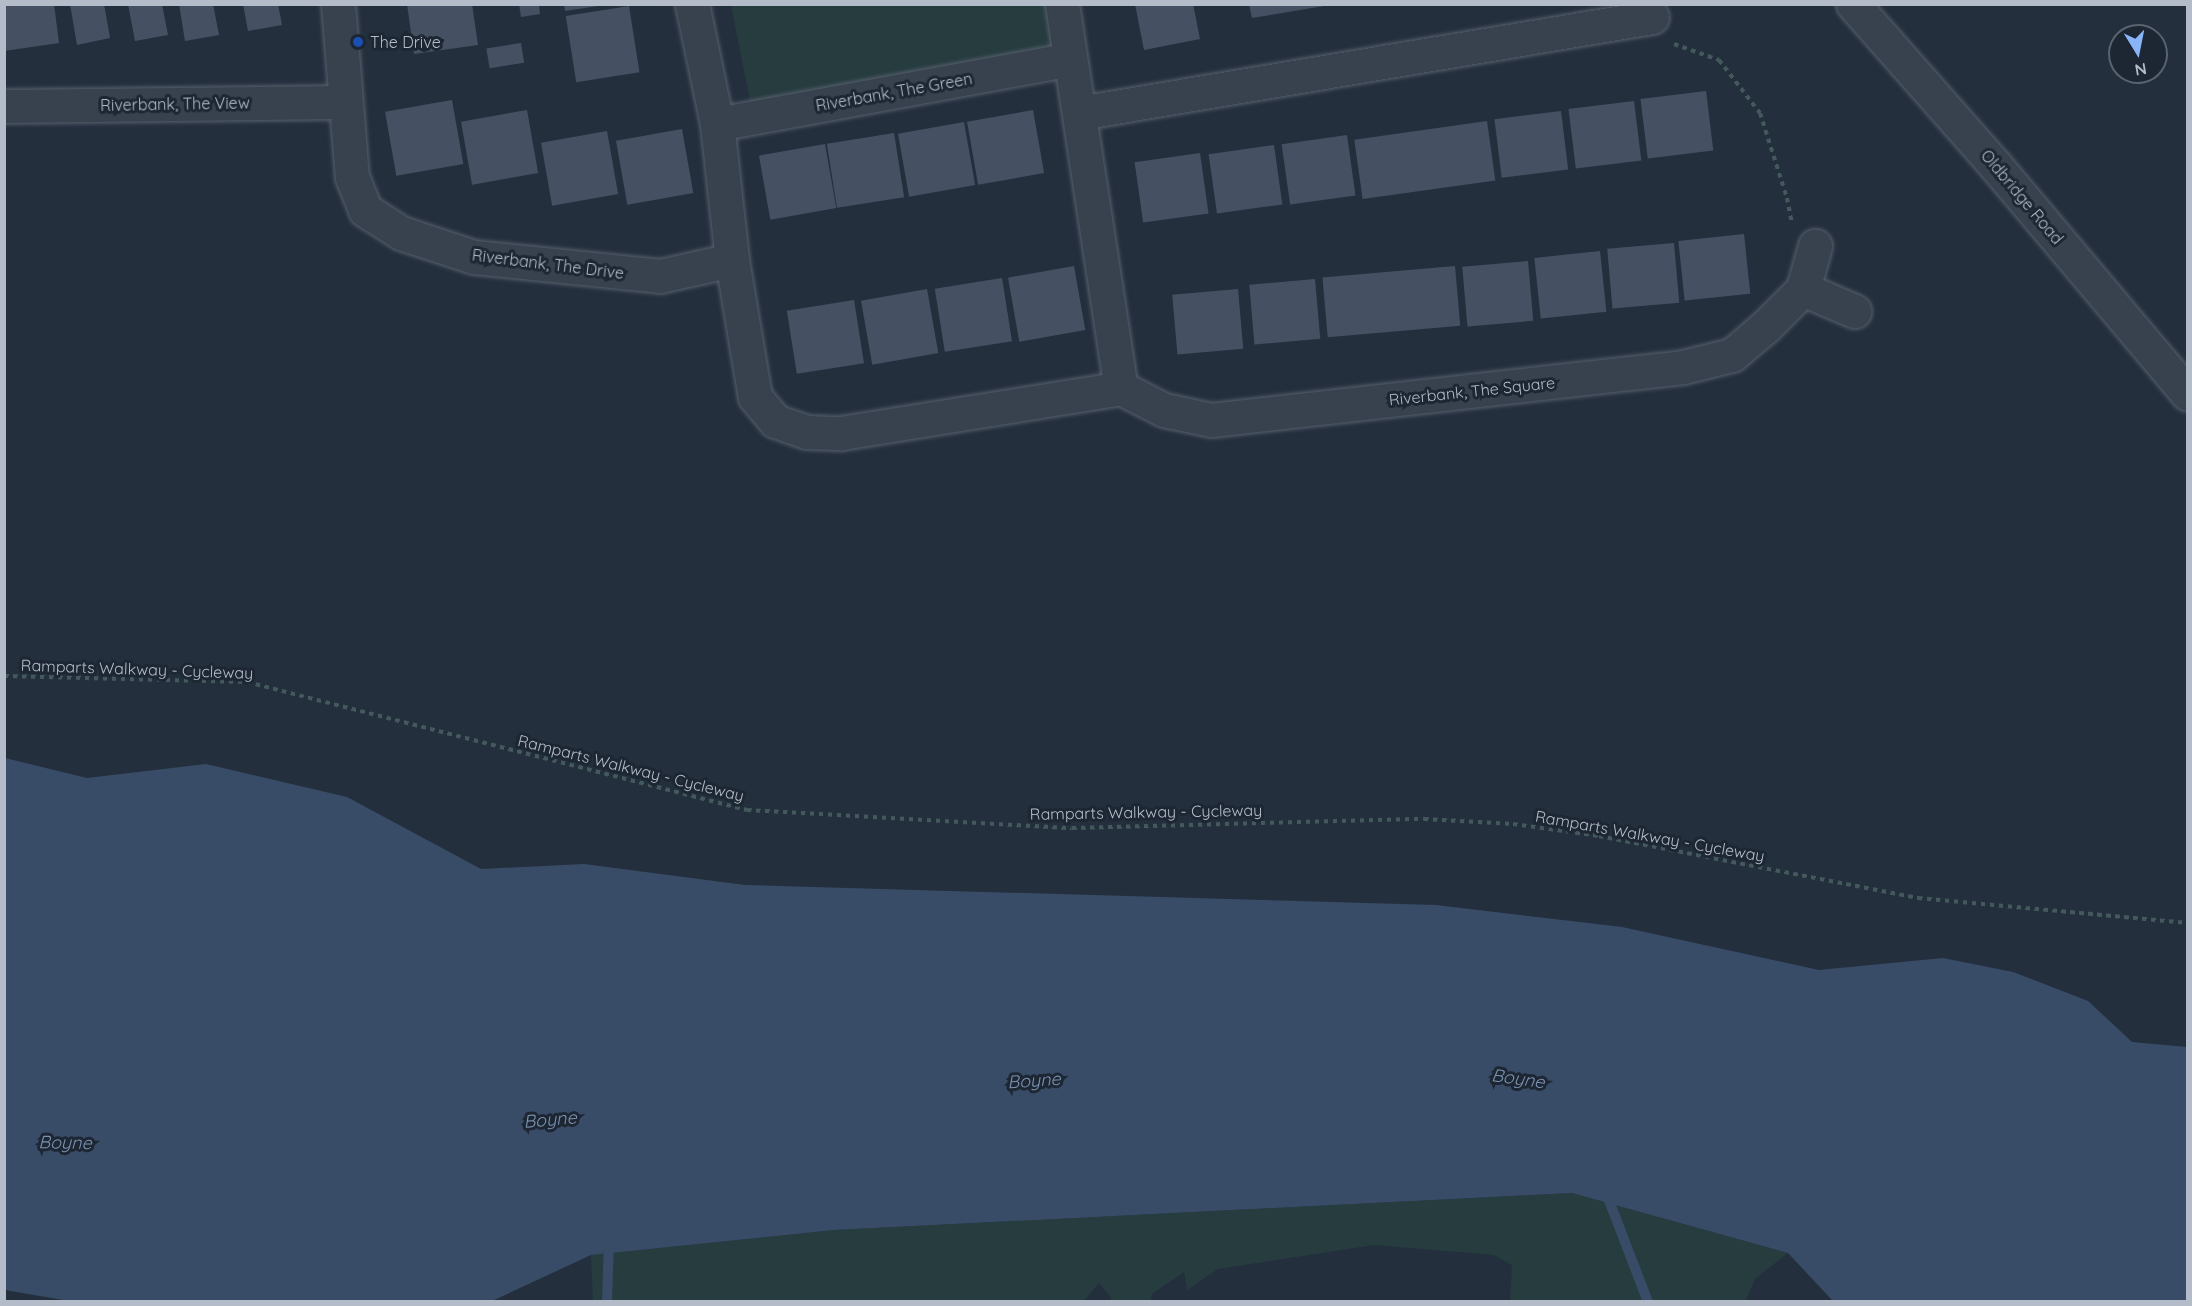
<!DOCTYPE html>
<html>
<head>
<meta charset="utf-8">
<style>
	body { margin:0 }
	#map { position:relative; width:2192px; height:1306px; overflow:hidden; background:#242f3e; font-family:Quicksand,sans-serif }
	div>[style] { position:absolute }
	.green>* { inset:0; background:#263c3f }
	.water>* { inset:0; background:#394c67 }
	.stream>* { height:10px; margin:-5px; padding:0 5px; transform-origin:5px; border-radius:5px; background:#394c67 }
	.building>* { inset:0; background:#455162; transform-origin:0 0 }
	.path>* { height:4px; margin-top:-2px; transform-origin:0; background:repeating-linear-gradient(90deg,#44595c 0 4.5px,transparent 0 9px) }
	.roads { filter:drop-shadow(0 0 2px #565f6c) drop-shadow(0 0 2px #565f6c) }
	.minor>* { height:33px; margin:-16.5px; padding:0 16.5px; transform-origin:16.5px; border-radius:16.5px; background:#38414e }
	.dots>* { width:16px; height:16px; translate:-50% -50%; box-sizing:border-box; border:3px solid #1d2633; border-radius:50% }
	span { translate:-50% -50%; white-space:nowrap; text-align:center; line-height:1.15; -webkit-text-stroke:6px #1d2633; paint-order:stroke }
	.poi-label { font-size:16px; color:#b4bcc9 }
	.left { translate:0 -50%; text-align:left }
	.street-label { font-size:16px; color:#b4bcc9 }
	.water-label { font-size:18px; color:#7c92b1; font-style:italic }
	.frame { position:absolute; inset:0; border:6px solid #b4bcc9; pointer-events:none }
	.north { position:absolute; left:2108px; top:24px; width:60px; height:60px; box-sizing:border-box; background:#1d2633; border:2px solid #59626f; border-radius:50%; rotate:170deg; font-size:16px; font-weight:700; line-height:24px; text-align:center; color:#b4bcc9 }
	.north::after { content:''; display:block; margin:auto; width:21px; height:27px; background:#8ab4f8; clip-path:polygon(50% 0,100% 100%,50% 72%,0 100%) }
</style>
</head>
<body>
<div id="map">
	<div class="green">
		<i style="clip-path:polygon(731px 5px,1049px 5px,1056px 47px,751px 106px)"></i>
		<i style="clip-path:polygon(1572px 1193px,1788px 1253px,1755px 1279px,1745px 1302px,1510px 1301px,1512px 1265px,1494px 1255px,1374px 1245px,1218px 1269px,1187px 1290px,1184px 1272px,1152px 1294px,1150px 1301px,1110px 1301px,1111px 1298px,1099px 1283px,1083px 1302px,593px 1302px,591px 1255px,834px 1230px)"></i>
	</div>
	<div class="water">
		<i style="clip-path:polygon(5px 758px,87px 778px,206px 764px,347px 797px,481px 869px,584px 864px,745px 885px,1436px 905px,1622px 927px,1819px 970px,1943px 958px,2013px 972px,2088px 1001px,2132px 1042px,2187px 1047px,2187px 1301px,1833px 1301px,1788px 1253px,1572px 1193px,834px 1230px,591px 1255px,492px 1301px,75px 1302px,5px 1290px)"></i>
	</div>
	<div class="stream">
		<i style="left:1605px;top:1190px;width:120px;rotate:69deg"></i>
		<i style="left:607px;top:1302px;width:63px;rotate:-88.2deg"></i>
	</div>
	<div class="building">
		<i style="clip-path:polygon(4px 4px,54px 4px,59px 43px,4px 51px)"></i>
		<i style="clip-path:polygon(70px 4px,104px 4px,110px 38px,77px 45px)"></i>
		<i style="clip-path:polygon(128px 4px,162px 4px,168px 35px,135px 41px)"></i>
		<i style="clip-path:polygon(179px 4px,213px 4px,219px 35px,185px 41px)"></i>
		<i style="clip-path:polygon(243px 4px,278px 4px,282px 25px,248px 31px)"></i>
		<i style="clip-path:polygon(407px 4px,472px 4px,478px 45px,414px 54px)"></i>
		<i style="clip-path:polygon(519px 4px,539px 4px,540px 14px,521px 17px)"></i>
		<i style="clip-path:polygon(564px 4px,598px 4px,598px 6px,565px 11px)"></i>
		<i style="clip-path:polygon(1135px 4px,1193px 4px,1200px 39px,1144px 50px)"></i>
		<i style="clip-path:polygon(1249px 4px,1324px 4px,1324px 6px,1252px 18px)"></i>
		<i style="left:629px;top:6px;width:67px;height:64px;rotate:81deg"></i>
		<i style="left:521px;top:43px;width:20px;height:35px;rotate:81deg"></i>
		<i style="left:1706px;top:91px;width:60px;height:66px;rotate:83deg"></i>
		<i style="left:452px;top:100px;width:65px;height:68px;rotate:80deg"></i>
		<i style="left:1634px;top:101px;width:60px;height:66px;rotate:83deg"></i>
		<i style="left:527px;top:110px;width:64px;height:67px;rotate:80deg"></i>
		<i style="left:1033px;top:110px;width:64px;height:67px;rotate:80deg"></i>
		<i style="left:1561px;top:111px;width:59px;height:67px;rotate:83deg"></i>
		<i style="left:1487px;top:121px;width:60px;height:134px;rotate:82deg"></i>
		<i style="left:964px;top:122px;width:64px;height:67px;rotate:80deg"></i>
		<i style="left:682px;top:129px;width:65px;height:67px;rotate:80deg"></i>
		<i style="left:607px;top:131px;width:64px;height:67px;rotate:80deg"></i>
		<i style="left:894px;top:133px;width:65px;height:68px;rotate:81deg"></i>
		<i style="left:1347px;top:135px;width:61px;height:66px;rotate:82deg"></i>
		<i style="left:825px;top:144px;width:65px;height:67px;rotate:80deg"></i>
		<i style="left:1274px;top:145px;width:60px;height:66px;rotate:82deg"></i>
		<i style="left:1200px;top:153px;width:61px;height:66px;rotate:82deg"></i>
		<i style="left:1744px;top:234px;width:60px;height:66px;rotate:84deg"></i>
		<i style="left:1674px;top:243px;width:60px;height:67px;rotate:85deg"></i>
		<i style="left:1600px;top:251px;width:61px;height:66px;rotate:84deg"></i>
		<i style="left:1528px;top:261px;width:60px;height:66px;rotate:85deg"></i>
		<i style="left:1074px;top:266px;width:65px;height:67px;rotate:80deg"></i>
		<i style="left:1455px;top:266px;width:60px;height:133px;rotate:85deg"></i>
		<i style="left:1002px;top:278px;width:64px;height:68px;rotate:81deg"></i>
		<i style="left:1315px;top:279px;width:60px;height:66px;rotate:85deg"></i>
		<i style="left:927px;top:289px;width:65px;height:67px;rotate:80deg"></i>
		<i style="left:1238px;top:289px;width:60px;height:66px;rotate:85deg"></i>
		<i style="left:854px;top:300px;width:64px;height:68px;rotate:81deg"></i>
	</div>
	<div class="path">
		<i style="left:1674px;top:44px;width:48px;rotate:19.6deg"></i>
		<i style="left:1719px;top:60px;width:67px;rotate:52.3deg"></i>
		<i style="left:1760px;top:113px;width:89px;rotate:72.4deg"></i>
		<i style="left:1787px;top:198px;width:25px;rotate:79deg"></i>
		<i style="left:4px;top:676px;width:243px;rotate:1.4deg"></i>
		<i style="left:247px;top:682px;width:516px;rotate:14.36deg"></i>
		<i style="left:747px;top:810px;width:325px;rotate:3.2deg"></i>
		<i style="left:1072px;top:828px;width:352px;rotate:-1.5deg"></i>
		<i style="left:1424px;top:819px;width:89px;rotate:3.2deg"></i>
		<i style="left:1513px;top:824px;width:87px;rotate:7.9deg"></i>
		<i style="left:1599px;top:836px;width:325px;rotate:11deg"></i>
		<i style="left:1918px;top:898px;width:271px;rotate:5.3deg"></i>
	</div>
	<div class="roads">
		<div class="minor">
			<i style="left:338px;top:4px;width:174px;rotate:85.4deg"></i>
			<i style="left:352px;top:177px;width:35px;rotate:68deg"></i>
			<i style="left:365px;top:210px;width:43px;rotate:32.6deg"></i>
			<i style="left:401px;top:233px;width:77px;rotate:18.2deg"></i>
			<i style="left:474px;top:257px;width:187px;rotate:5.8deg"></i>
			<i style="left:660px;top:276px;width:74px;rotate:-12.5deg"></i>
			<i style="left:692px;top:4px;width:123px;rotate:78.2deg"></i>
			<i style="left:717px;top:124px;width:137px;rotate:83.7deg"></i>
			<i style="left:732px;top:260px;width:139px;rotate:80.5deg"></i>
			<i style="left:755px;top:397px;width:31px;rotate:50deg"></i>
			<i style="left:775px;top:421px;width:34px;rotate:19deg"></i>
			<i style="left:807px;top:432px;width:34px;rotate:2deg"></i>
			<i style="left:841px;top:433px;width:284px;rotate:-9.1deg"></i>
			<i style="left:1062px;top:4px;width:389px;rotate:81.3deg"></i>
			<i style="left:1853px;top:4px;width:215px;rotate:48.6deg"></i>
			<i style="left:1995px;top:165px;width:299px;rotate:49.9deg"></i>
			<i style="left:4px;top:106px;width:341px;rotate:-0.7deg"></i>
			<i style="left:1079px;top:113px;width:581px;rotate:-9.51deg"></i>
			<i style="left:717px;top:124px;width:359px;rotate:-10.4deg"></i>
			<i style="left:1803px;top:289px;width:56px;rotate:23.3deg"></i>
			<i style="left:1121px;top:388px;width:48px;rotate:27.1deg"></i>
			<i style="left:1164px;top:410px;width:48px;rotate:12deg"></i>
			<i style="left:1211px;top:420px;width:475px;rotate:-6.4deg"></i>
			<i style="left:1683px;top:367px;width:50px;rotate:-13.8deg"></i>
			<i style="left:1732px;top:355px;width:43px;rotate:-40.3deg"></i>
			<i style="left:1765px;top:327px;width:54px;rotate:-45deg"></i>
			<i style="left:1803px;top:289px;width:45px;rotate:-74.4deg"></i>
		</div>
	</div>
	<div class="dots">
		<i style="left:358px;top:42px;background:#1a4fb4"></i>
	</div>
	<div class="poi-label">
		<span class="left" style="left:370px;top:42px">The Drive</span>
	</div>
	<div class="street-label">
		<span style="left:894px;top:92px;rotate:-10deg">Riverbank, The Green</span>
		<span style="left:175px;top:104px;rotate:-1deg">Riverbank, The View</span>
		<span style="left:2022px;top:197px;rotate:50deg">Oldbridge Road</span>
		<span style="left:548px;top:264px;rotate:7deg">Riverbank, The Drive</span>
		<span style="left:1472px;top:391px;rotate:-6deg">Riverbank, The Square</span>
		<span style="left:137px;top:669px;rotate:2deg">Ramparts Walkway - Cycleway</span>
		<span style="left:631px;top:768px;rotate:14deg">Ramparts Walkway - Cycleway</span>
		<span style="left:1146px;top:812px;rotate:-1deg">Ramparts Walkway - Cycleway</span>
		<span style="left:1650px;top:836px;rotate:10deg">Ramparts Walkway - Cycleway</span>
	</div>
	<div class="water-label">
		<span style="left:1518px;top:1079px;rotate:8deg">Boyne</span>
		<span style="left:1034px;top:1081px;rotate:-4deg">Boyne</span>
		<span style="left:550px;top:1120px;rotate:-5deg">Boyne</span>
		<span style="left:65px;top:1143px;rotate:1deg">Boyne</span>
	</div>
	<div class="frame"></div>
	<div class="north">N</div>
</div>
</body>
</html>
